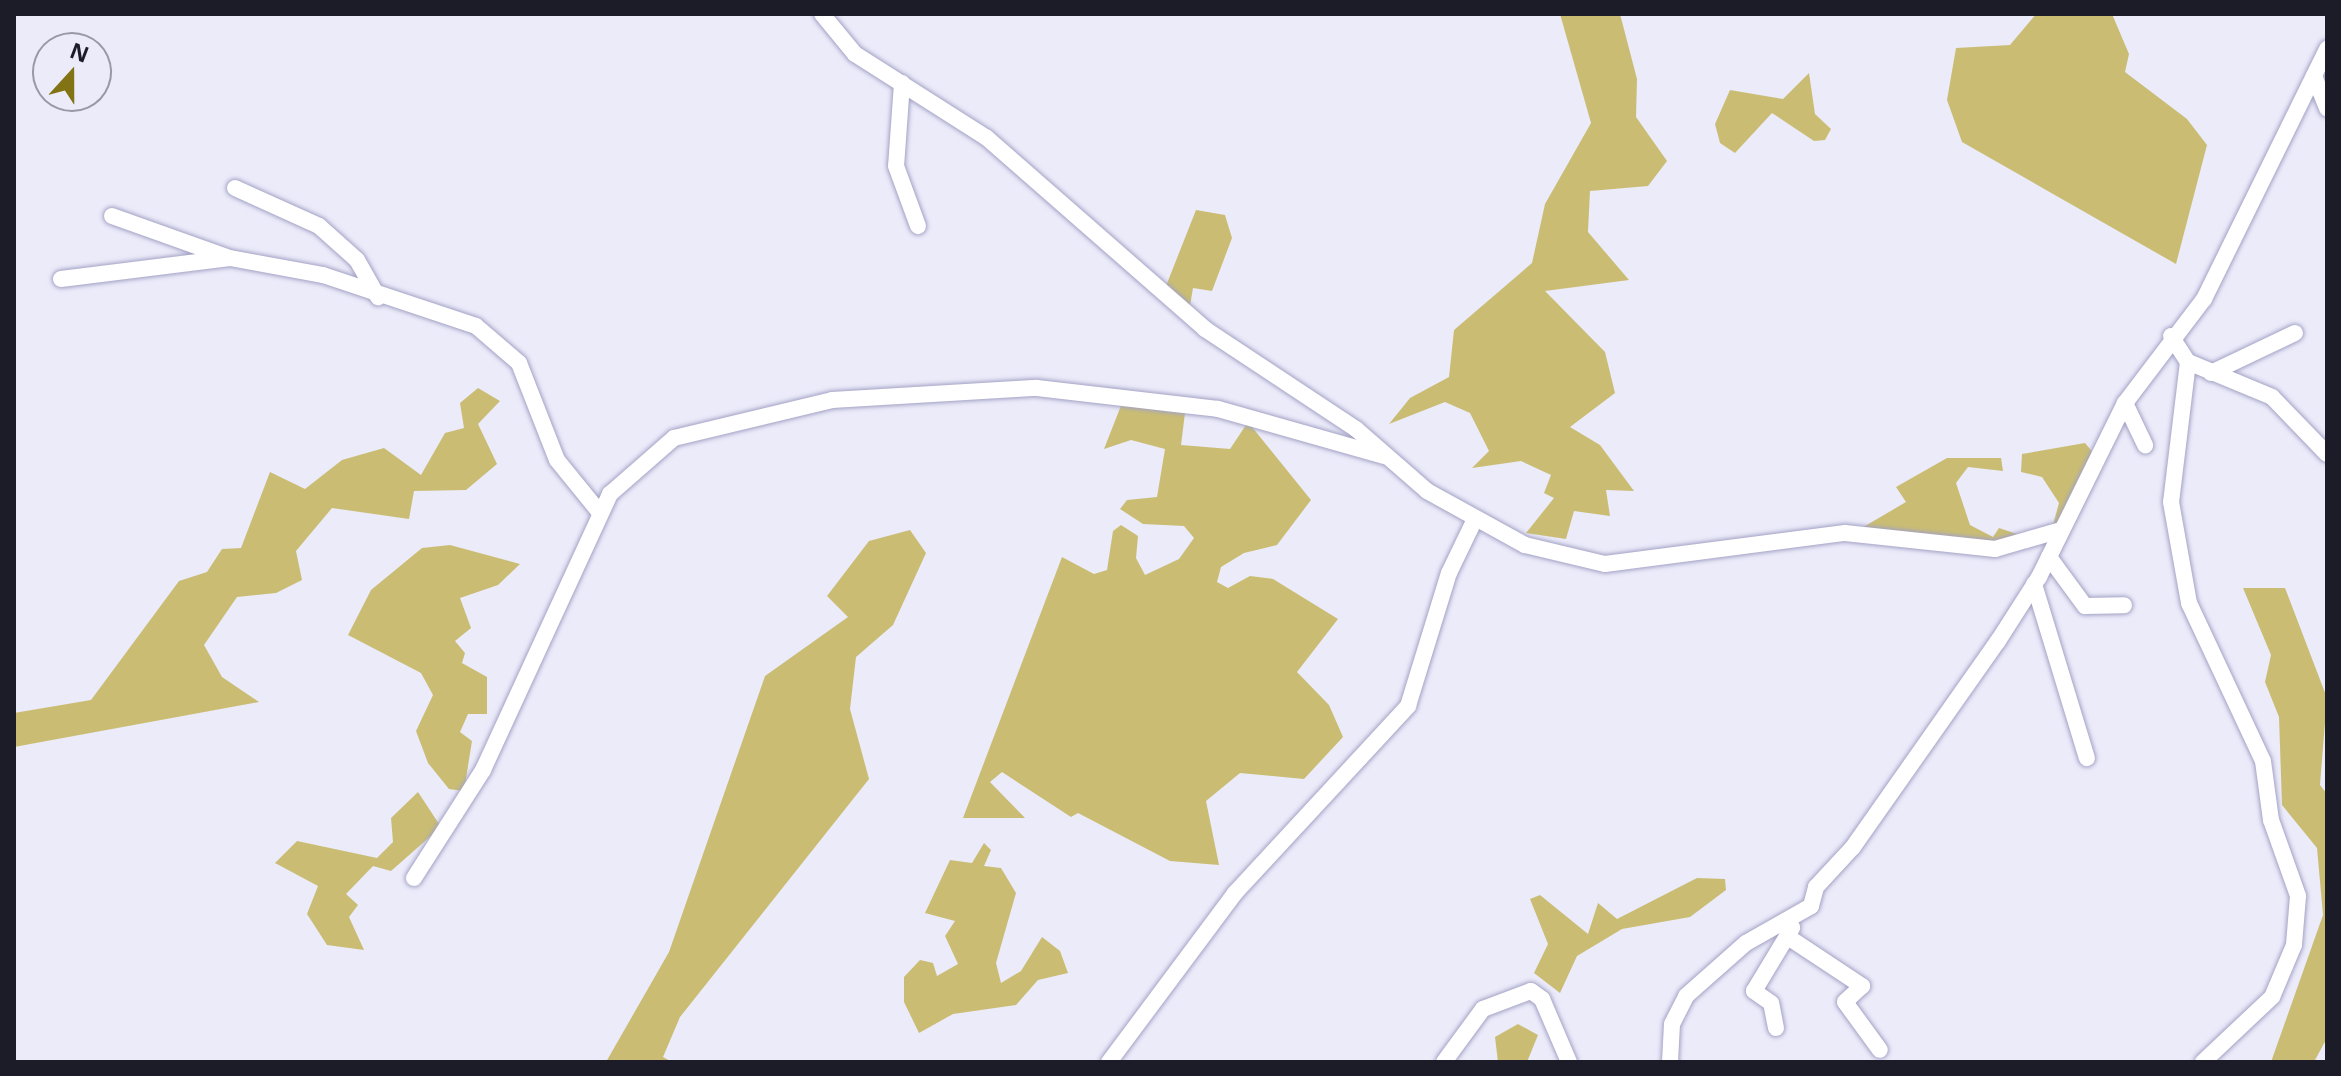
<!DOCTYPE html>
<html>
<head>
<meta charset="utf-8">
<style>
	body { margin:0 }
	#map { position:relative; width:2341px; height:1076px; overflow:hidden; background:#ebebfa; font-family:"Open Sans",sans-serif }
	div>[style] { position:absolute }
	.green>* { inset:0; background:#cabd73 }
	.roads { filter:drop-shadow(0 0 2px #a3a2c5) drop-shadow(0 0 2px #a3a2c5) }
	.minor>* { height:16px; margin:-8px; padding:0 8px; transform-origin:8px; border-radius:8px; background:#fff }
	span { translate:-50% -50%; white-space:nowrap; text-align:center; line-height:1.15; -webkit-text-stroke:6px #ebebfa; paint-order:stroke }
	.frame { position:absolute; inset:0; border:16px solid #1c1c29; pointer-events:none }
	.north { position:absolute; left:32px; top:32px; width:80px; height:80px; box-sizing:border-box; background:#ebebfa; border:2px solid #9898a6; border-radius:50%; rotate:21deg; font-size:22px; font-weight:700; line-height:32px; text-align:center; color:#1c1c29 }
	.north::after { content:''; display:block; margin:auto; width:28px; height:36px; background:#827315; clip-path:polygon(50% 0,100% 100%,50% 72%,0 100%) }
</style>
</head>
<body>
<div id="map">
	<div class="green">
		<i style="clip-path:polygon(1560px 14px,1620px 14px,1637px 79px,1636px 117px,1667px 161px,1648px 186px,1590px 191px,1588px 232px,1629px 280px,1545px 291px,1605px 352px,1615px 393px,1570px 427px,1600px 445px,1634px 491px,1606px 490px,1610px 516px,1574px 511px,1566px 539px,1526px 533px,1554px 498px,1544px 493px,1551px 475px,1521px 461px,1472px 468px,1489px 451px,1470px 413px,1445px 402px,1389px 424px,1410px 398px,1449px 377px,1454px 330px,1532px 263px,1545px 204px,1591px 123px)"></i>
		<i style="clip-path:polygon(2036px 14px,2112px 14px,2129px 54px,2125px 72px,2187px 119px,2207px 145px,2176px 264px,1962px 142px,1947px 100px,1956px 48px,2010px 45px)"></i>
		<i style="clip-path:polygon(1809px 73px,1815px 114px,1831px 129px,1825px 140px,1814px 141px,1772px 113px,1735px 153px,1720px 143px,1715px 124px,1730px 90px,1783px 99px)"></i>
		<i style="clip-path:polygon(1196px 210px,1225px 215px,1232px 238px,1212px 291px,1193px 288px,1190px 306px,1166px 286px)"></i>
		<i style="clip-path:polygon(478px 388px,500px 401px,478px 424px,497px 464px,466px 490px,414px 491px,409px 519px,332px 508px,296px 551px,302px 580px,276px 593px,237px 597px,204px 645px,222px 677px,259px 702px,14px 747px,14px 713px,91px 700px,179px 581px,207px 572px,222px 549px,241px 548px,270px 472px,305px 489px,342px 460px,384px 448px,421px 475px,445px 433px,464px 428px,460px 403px)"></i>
		<i style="clip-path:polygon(1124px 398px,1185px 413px,1181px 445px,1230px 449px,1248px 422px,1311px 500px,1277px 545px,1244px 553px,1221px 567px,1217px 582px,1228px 588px,1250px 576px,1273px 579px,1338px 619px,1297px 672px,1329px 705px,1343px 737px,1304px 779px,1240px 773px,1206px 801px,1219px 865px,1170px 861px,1078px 813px,1071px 817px,1002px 772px,990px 782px,1025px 818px,963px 818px,1062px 557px,1094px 574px,1107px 570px,1113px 531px,1121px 525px,1138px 536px,1136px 558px,1145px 575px,1179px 559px,1194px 538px,1184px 526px,1143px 524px,1120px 509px,1127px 500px,1157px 497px,1165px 449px,1131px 440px,1104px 449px)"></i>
		<i style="clip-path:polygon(2085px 443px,2095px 455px,2062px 527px,1989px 554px,1860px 529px,1906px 502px,1896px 487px,1947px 458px,2001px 458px,2003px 471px,1968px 467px,1956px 483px,1970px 525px,1993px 537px,1999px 528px,2020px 535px,2053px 525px,2059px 503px,2042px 477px,2021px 472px,2022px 454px)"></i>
		<i style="clip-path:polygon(910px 530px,926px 553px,893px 625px,856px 657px,850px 709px,869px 779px,680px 1017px,663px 1057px,672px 1062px,606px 1062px,669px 952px,765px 676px,848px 617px,827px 596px,869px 541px)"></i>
		<i style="clip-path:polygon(450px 545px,520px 564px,498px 585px,460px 598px,471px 628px,455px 641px,465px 653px,462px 663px,487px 677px,487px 714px,468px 714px,460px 732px,472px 741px,464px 791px,449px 789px,428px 763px,416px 731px,433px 695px,421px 673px,348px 635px,371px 590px,422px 548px)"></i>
		<i style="clip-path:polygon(2243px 588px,2285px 588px,2327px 698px,2320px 785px,2327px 794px,2327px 1038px,2314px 1062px,2271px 1062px,2323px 915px,2317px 848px,2282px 805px,2279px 717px,2265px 682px,2271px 655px)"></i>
		<i style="clip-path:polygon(418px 792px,441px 827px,391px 871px,373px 866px,346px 894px,358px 905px,349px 917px,364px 950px,327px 945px,307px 914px,318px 886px,275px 863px,297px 841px,377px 858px,393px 842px,391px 818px)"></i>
		<i style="clip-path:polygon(984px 843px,991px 850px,984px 866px,1001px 868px,1016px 893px,996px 963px,1001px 983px,1021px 971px,1042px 937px,1060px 951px,1068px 973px,1038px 980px,1016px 1005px,953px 1014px,919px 1033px,904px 1002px,904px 977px,920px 960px,933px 963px,937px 976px,958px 964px,945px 936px,955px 921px,925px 913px,950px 860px,972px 863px)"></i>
		<i style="clip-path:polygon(1697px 878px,1725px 879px,1726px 890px,1690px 917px,1622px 929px,1577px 956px,1560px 993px,1534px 973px,1548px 944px,1530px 899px,1540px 895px,1588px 934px,1598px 903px,1617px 919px)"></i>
		<i style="clip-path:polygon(1518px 1024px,1538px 1035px,1527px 1062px,1498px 1062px,1495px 1037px)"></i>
	</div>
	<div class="roads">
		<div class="minor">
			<i style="left:822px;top:14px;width:52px;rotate:50.5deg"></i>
			<i style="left:855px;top:54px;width:156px;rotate:32.5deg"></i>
			<i style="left:987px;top:138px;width:290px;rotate:41.2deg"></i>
			<i style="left:1205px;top:329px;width:181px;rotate:33.5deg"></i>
			<i style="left:1356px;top:429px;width:94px;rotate:41.1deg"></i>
			<i style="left:1427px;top:491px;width:112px;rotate:28.9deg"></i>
			<i style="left:1525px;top:545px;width:82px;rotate:13.4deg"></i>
			<i style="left:1605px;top:564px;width:242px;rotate:-7.4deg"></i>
			<i style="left:1845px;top:533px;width:151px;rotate:6.1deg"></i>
			<i style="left:1995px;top:549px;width:69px;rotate:-16.1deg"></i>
			<i style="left:2314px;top:76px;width:35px;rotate:68deg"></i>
			<i style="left:902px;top:83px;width:83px;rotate:94.1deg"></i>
			<i style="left:896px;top:166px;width:64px;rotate:69.9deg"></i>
			<i style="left:235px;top:188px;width:92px;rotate:24.3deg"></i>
			<i style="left:319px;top:226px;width:51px;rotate:41.8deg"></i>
			<i style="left:357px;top:260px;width:43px;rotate:60.4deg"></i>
			<i style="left:112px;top:216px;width:122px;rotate:19.6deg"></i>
			<i style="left:61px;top:279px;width:170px;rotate:-7.1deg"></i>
			<i style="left:230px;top:258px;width:95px;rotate:10.4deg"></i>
			<i style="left:323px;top:275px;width:161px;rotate:18.4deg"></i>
			<i style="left:476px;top:326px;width:57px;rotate:40.7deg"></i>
			<i style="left:519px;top:363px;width:104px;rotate:68.6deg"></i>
			<i style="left:557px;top:460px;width:68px;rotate:50.9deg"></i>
			<i style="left:2171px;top:336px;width:31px;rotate:57deg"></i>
			<i style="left:2188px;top:362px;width:141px;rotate:96.9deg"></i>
			<i style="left:2171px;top:502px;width:103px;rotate:79.9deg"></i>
			<i style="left:2189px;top:603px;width:174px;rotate:64.9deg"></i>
			<i style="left:2263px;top:761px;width:60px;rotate:82.3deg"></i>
			<i style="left:2271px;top:820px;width:81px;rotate:70.4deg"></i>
			<i style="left:2298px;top:896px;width:49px;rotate:94.7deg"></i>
			<i style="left:2294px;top:945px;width:56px;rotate:112.9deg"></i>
			<i style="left:2272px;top:997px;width:95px;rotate:136.7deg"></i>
			<i style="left:2188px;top:362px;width:91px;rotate:22.6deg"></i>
			<i style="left:2272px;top:397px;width:79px;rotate:46deg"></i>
			<i style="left:2211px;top:373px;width:93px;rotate:-25.5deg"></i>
			<i style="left:2125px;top:403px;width:47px;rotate:64.5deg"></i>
			<i style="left:2049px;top:557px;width:61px;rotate:53.7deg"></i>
			<i style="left:2085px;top:606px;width:39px;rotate:-1deg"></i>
			<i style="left:2034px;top:584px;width:182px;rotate:73.1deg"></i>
			<i style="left:414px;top:878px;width:128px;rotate:-57.4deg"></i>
			<i style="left:483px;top:770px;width:304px;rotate:-65.3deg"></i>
			<i style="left:610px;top:494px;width:85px;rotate:-41.2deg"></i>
			<i style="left:674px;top:438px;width:163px;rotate:-13.5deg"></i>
			<i style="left:832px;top:400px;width:205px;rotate:-3.4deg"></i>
			<i style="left:1037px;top:388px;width:182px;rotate:6.6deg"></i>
			<i style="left:1218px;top:409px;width:173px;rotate:15.8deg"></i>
			<i style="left:1788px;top:937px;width:89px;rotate:33.5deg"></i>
			<i style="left:1862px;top:986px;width:23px;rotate:137deg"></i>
			<i style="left:1845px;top:1002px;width:59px;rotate:53.9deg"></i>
			<i style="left:1776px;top:1028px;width:25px;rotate:-101deg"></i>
			<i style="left:1771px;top:1003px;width:21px;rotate:-145deg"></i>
			<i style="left:1754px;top:991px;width:74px;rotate:-58.9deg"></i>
			<i style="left:1109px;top:1062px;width:211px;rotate:-53.3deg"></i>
			<i style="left:1235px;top:893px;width:255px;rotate:-47.2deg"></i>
			<i style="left:1408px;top:706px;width:139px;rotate:-72.9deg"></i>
			<i style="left:1449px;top:573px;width:60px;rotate:-64.3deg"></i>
			<i style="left:1444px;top:1062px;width:66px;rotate:-53.7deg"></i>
			<i style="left:1483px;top:1009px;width:51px;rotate:-20.6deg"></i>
			<i style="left:1531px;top:991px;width:14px;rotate:36deg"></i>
			<i style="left:1542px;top:999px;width:69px;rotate:66.8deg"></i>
			<i style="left:1670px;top:1062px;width:38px;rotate:-87deg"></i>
			<i style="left:1672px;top:1024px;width:31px;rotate:-63deg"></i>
			<i style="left:1686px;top:996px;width:80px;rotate:-41.5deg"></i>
			<i style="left:1746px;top:943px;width:75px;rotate:-29.6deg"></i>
			<i style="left:1811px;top:906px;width:20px;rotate:-75deg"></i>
			<i style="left:1816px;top:887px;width:54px;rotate:-47.2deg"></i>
			<i style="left:1853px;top:847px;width:252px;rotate:-54.9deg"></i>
			<i style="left:1998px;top:641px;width:76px;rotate:-57.4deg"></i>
			<i style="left:2039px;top:577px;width:194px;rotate:-63.7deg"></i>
			<i style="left:2125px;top:403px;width:131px;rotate:-52.8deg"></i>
			<i style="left:2204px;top:299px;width:279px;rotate:-63.8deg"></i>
		</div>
	</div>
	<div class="frame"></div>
	<div class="north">N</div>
</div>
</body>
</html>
